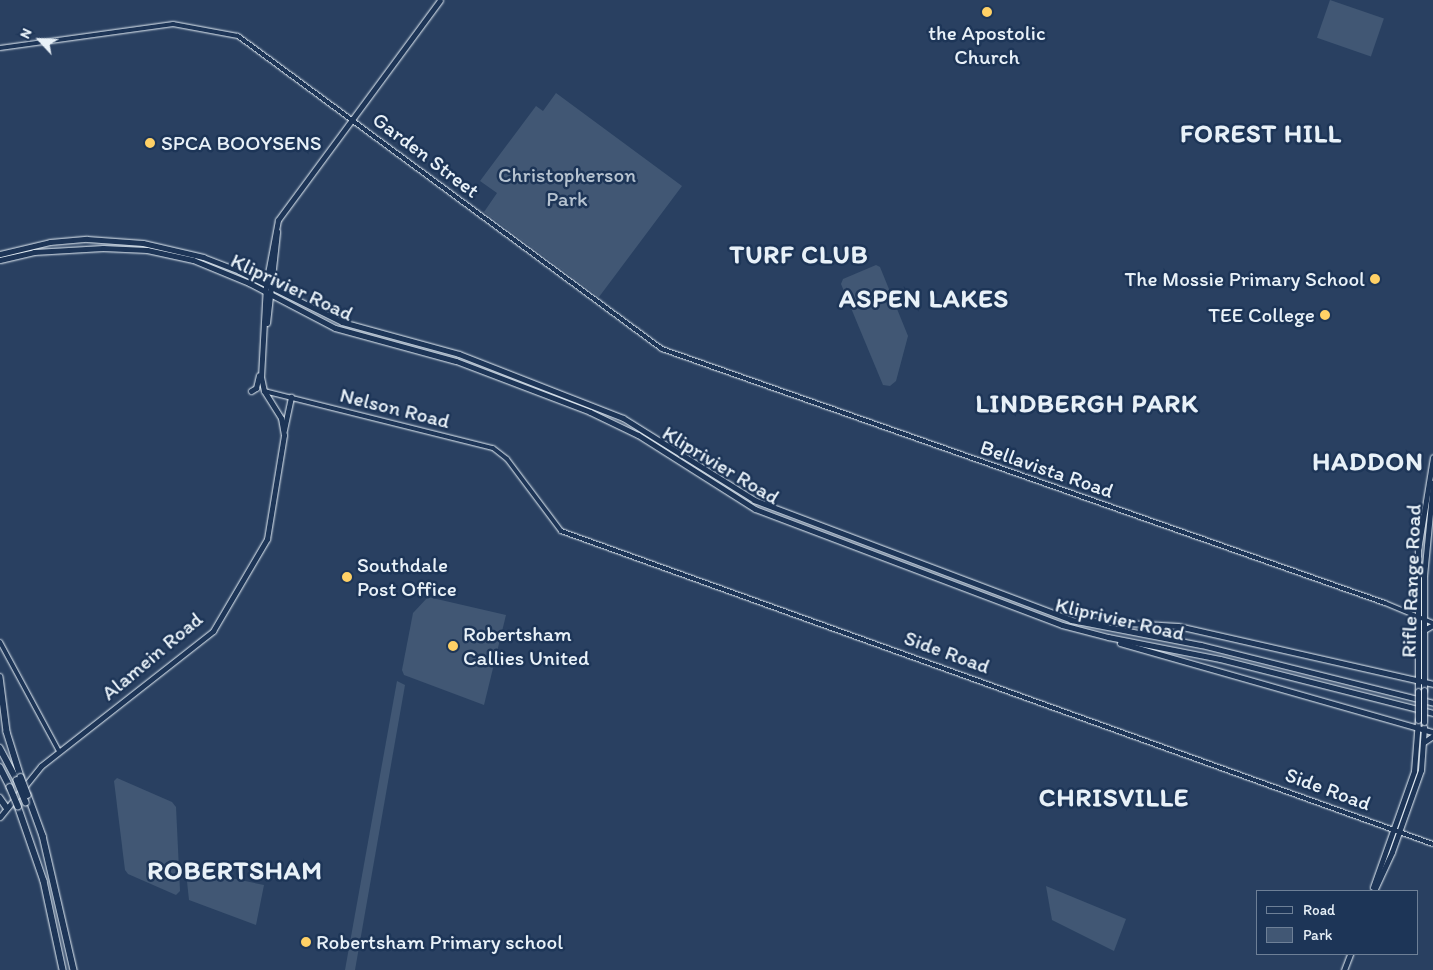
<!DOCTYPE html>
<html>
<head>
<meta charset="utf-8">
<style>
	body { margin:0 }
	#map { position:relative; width:1433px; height:970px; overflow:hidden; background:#294061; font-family:Itim,sans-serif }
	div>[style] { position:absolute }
	.green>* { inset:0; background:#415774; transform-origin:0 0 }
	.roads { filter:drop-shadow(0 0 1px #e8f1f8) drop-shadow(0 0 1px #e8f1f8) }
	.minor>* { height:4px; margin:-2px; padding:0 2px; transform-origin:2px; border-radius:2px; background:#1d3557 }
	.major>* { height:5px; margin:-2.5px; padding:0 2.5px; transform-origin:2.5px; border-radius:2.5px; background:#1d3557 }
	.highway>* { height:5.5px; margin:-2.75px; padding:0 2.75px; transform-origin:2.75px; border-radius:2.75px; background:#1d3557 }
	.bridges { filter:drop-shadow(0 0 1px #e8f1f8) drop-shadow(0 0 1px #e8f1f8) }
	.major-bridge>* { height:5px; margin:-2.5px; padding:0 2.5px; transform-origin:2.5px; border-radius:2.5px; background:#1d3557 }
	.highway-bridge>* { height:5.5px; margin:-2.75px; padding:0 2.75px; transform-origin:2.75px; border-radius:2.75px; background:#1d3557 }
	.dots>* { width:14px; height:14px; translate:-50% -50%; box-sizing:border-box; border:2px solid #1d3557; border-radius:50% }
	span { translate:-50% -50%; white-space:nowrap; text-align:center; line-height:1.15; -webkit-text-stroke:5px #1d3557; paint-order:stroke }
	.poi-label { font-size:21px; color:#e8f1f8 }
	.left { translate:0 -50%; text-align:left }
	.right { translate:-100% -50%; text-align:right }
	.street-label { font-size:21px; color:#e8f1f8 }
	.park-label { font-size:21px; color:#b6c3d0 }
	.district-label { font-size:26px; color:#e8f1f8; font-weight:700; letter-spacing:1px }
	.legend { position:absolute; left:1256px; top:890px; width:162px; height:65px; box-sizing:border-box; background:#1d3557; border:1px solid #6e8097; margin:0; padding:6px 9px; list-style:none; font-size:15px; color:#e8f1f8 }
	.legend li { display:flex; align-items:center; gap:10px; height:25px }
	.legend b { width:25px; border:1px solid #6e8097 }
	.north { position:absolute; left:15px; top:15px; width:50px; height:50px; -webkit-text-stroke:4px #1d3557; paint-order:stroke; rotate:295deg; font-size:14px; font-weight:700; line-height:20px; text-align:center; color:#e8f1f8 }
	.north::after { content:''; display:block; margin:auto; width:18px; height:22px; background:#e8f1f8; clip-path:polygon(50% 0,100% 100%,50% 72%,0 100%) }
</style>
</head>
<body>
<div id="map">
	<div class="green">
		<i style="left:1330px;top:0;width:57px;height:40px;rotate:19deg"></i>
		<i style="clip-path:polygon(556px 93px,682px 186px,599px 297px,484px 212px,497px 193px,480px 181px,536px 106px,543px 111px)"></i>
		<i style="clip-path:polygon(876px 265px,880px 267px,908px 336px,896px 381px,890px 386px,883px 385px,841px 284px,843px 279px)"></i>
		<i style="clip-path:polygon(428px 597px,506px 615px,484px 705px,404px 675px,402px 670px,413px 613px)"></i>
		<i style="clip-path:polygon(397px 681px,405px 685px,355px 970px,345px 970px)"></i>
		<i style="clip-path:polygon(117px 778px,172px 802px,176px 807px,180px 891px,176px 895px,128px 874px,125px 870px,114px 781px)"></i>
		<i style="clip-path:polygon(192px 870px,264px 885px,256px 925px,189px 900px,186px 872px)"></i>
		<i style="clip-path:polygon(1046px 886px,1126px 919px,1114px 951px,1052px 920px)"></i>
	</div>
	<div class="roads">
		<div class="minor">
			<i style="left:0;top:48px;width:175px;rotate:-7.9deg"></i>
			<i style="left:173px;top:24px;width:66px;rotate:10.5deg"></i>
			<i style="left:238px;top:36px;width:527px;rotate:36.44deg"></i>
			<i style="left:662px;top:349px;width:766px;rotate:19.36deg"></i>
			<i style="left:1385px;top:603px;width:52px;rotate:22.6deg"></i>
			<i style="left:264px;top:391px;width:236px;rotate:14deg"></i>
			<i style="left:493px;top:448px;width:18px;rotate:38deg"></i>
			<i style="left:507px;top:459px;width:90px;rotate:53.1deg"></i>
			<i style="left:561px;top:531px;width:926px;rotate:19.75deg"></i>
			<i style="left:0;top:642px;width:124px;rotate:61.6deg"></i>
		</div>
		<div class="major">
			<i style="left:0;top:254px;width:51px;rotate:-13.5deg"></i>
			<i style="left:50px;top:242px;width:37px;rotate:-5deg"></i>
			<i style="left:87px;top:239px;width:56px;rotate:4.1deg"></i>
			<i style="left:143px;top:243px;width:62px;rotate:13.1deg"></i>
			<i style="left:203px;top:257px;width:39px;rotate:21deg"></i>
			<i style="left:239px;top:271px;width:115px;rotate:26.3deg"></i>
			<i style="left:342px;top:322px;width:121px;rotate:15.3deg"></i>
			<i style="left:459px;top:354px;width:176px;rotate:21.3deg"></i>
			<i style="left:623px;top:418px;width:155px;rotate:32deg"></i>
			<i style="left:754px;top:500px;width:339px;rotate:20.7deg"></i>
			<i style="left:1071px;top:620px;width:132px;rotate:10.9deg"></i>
			<i style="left:1201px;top:645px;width:239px;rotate:14deg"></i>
			<i style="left:0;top:260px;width:35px;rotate:-13deg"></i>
			<i style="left:34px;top:252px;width:69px;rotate:-3.3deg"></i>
			<i style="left:103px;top:248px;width:44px;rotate:2.6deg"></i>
			<i style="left:147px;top:250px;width:47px;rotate:12.3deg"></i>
			<i style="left:193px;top:260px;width:61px;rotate:22.3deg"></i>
			<i style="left:249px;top:283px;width:97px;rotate:27.6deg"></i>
			<i style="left:335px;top:328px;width:125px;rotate:15.3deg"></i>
			<i style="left:456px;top:361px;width:143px;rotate:20.8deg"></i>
			<i style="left:590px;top:412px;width:53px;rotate:25.6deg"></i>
			<i style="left:638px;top:435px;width:138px;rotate:32.3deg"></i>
			<i style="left:755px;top:509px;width:328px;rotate:20.7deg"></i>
			<i style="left:1062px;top:625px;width:48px;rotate:14.6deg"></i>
			<i style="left:1108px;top:637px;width:114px;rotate:11.1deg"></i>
			<i style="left:1220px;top:659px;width:220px;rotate:14.2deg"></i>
			<i style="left:267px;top:323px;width:92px;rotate:-83.7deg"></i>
			<i style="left:251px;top:391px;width:6px;rotate:-31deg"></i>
			<i style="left:256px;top:388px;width:13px;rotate:-77deg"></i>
			<i style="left:284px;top:430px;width:34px;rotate:-78deg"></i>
			<i style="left:1077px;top:620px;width:101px;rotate:3.4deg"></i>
			<i style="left:1178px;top:626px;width:262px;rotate:12.8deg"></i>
			<i style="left:1424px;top:630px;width:10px;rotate:-29deg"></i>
			<i style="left:1120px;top:643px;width:325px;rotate:15.9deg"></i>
			<i style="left:1424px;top:690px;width:114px;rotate:-90deg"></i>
			<i style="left:1424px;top:576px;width:94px;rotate:-84.5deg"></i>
			<i style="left:1418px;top:691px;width:141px;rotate:-90deg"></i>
			<i style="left:1418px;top:550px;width:94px;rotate:-80.8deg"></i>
			<i style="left:1424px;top:742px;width:11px;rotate:-34deg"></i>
			<i style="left:0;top:817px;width:65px;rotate:-51.2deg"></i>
			<i style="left:41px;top:766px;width:219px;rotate:-38.1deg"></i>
			<i style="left:213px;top:631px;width:107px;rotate:-59.6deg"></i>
			<i style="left:267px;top:539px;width:105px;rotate:-80.7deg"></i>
			<i style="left:284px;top:435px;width:17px;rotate:-100deg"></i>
			<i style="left:281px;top:418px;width:32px;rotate:-122deg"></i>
			<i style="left:264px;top:391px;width:14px;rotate:-102deg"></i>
			<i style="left:261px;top:377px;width:93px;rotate:-86.9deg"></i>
			<i style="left:266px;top:284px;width:65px;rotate:-79.4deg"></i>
			<i style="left:278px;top:220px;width:273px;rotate:-53.6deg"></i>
			<i style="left:1373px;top:887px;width:123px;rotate:-70.5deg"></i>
			<i style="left:1414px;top:771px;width:51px;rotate:-85.5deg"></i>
			<i style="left:1374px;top:891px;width:43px;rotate:-65.2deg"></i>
			<i style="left:1392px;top:852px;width:87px;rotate:-70.5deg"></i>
			<i style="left:1421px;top:770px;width:43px;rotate:-86deg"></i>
			<i style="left:1344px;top:970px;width:17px;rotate:-69deg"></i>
		</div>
		<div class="highway">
			<i style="left:0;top:677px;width:55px;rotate:82.7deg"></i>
			<i style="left:7px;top:732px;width:47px;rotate:72.7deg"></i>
			<i style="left:0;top:748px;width:36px;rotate:62deg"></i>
			<i style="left:0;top:767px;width:22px;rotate:63deg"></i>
			<i style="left:28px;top:795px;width:44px;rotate:69.9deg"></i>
			<i style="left:43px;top:836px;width:138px;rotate:77deg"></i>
			<i style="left:0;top:798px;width:12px;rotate:55deg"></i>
			<i style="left:18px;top:806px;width:79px;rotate:70.9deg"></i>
			<i style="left:44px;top:881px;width:91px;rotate:77.9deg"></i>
		</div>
	</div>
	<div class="bridges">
		<div class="major-bridge">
			<i style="left:1418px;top:720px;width:29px;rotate:-90deg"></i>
			<i style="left:1424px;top:722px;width:32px;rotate:-90deg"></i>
		</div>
		<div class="highway-bridge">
			<i style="left:21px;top:777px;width:19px;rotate:69deg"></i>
			<i style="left:17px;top:780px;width:24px;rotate:68deg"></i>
			<i style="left:10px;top:787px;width:21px;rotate:67deg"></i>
		</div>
	</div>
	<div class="dots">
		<i style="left:987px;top:12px;background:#ffd166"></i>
		<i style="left:150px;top:143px;background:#ffd166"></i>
		<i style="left:1375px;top:279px;background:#ffd166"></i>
		<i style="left:1325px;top:315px;background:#ffd166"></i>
		<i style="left:347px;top:577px;background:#ffd166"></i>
		<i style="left:453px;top:646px;background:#ffd166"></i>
		<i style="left:306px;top:942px;background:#ffd166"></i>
	</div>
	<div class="poi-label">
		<span style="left:987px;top:45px">the Apostolic<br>Church</span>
		<span class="left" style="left:161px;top:143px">SPCA BOOYSENS</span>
		<span class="right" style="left:1365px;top:279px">The Mossie Primary School</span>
		<span class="right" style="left:1315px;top:315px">TEE College</span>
		<span class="left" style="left:357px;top:577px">Southdale<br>Post Office</span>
		<span class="left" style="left:463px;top:646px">Robertsham<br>Callies United</span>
		<span class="left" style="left:316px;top:942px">Robertsham Primary school</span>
	</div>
	<div class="street-label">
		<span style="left:426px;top:155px;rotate:37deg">Garden Street</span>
		<span style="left:292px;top:287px;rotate:25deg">Kliprivier Road</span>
		<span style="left:395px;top:408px;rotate:14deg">Nelson Road</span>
		<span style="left:721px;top:465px;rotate:31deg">Kliprivier Road</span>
		<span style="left:1047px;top:469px;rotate:19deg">Bellavista Road</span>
		<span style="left:1411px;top:581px;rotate:-88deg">Rifle Range Road</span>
		<span style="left:1120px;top:619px;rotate:13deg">Kliprivier Road</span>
		<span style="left:947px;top:652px;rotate:20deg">Side Road</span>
		<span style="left:152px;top:656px;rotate:-40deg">Alamein Road</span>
		<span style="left:1328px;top:789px;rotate:20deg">Side Road</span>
	</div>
	<div class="park-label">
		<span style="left:567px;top:187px">Christopherson<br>Park</span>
	</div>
	<div class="district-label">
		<span style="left:1261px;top:134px">FOREST HILL</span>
		<span style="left:799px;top:255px">TURF CLUB</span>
		<span style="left:924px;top:299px">ASPEN LAKES</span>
		<span style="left:1087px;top:404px">LINDBERGH PARK</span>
		<span style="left:1368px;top:462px">HADDON</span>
		<span style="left:1114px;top:798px">CHRISVILLE</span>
		<span style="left:235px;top:871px">ROBERTSHAM</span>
	</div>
	<ul class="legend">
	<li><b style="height:6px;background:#1d3557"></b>Road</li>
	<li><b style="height:14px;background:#415774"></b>Park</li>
	</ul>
	<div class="north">N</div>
</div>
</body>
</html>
